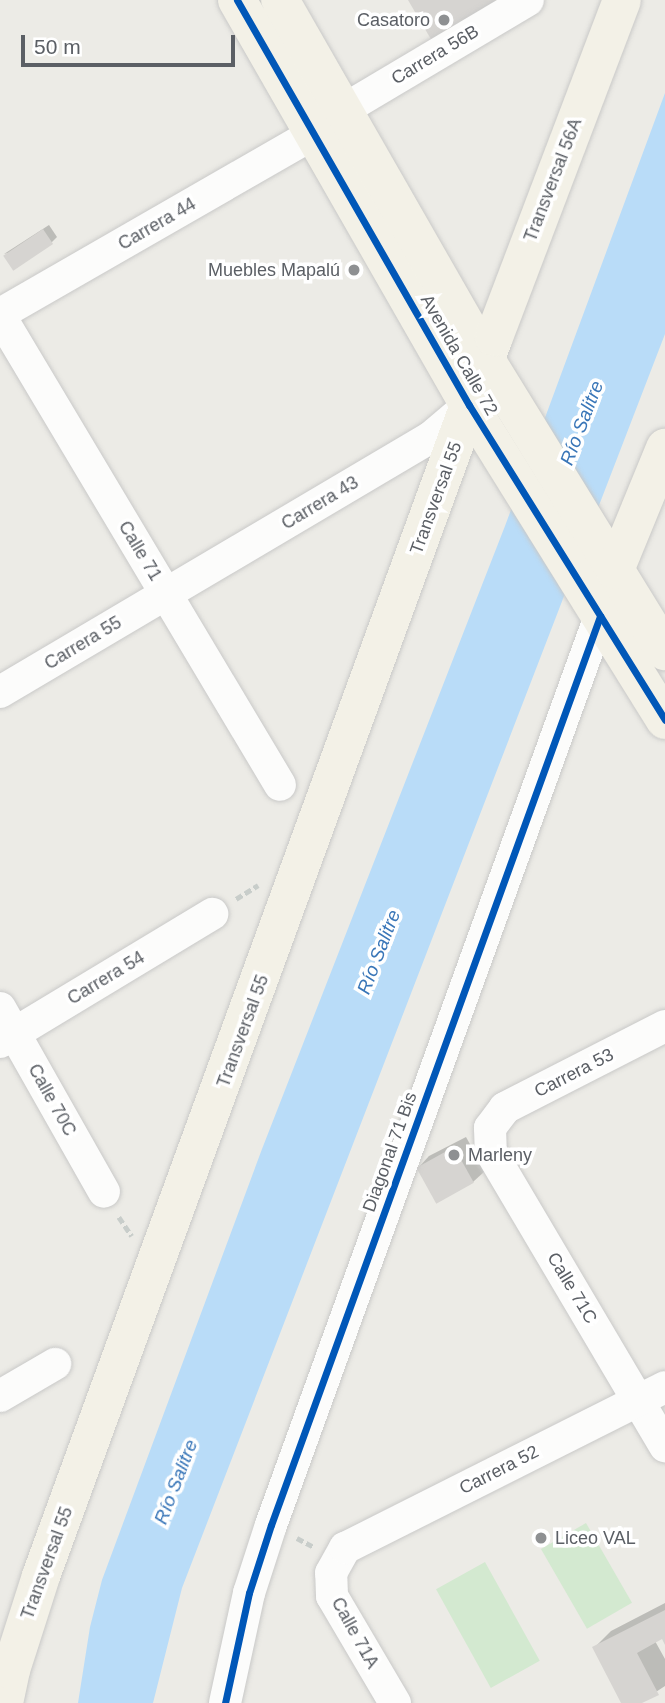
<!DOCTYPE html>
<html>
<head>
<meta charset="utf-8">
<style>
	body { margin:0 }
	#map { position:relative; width:665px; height:1703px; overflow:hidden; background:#ecebe6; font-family:Arial,sans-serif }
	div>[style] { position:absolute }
	.green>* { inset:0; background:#d3e9d0; transform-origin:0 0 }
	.water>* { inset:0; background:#b9dcf8 }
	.shadow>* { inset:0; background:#0003 }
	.building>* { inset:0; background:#d6d4d1; transform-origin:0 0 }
	.path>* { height:4.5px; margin-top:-2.25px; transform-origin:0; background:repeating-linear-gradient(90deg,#c8cdca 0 7px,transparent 0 10.5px) }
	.roads { filter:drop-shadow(0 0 2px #c9c9c8) drop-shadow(0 0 2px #c9c9c8) }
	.minor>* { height:32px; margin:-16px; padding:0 16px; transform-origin:16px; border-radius:16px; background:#fcfcfb }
	.major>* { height:38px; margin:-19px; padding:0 19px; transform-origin:19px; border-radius:19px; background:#f3f1e7 }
	.cycleway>* { height:7px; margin:-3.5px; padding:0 3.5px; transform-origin:3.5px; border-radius:3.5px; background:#0057b8 }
	.dots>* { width:19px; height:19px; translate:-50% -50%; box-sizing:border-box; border:4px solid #fff; border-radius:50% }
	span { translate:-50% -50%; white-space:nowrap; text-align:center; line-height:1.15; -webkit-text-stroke:7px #fff; paint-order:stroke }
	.poi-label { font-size:18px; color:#5b5f65 }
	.right { translate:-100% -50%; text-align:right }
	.left { translate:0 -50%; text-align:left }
	.street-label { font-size:18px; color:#5b5f65 }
	.water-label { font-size:19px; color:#3976b8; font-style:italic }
	.scale { position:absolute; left:21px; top:35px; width:214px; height:32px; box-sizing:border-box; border:4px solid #5b5f65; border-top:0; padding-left:9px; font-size:21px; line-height:24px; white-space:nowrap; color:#5b5f65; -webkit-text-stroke:5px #fff; paint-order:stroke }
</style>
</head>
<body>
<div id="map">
	<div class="green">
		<i style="left:586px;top:1523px;width:92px;height:52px;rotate:60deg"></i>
		<i style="left:485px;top:1562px;width:113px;height:56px;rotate:61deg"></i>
	</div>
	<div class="water">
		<i style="clip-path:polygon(665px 93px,665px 334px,182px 1588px,153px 1703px,78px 1703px,90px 1627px,102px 1580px,262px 1149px,505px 526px)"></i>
	</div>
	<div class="shadow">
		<i style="clip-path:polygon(49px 225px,57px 237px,52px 242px,4px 254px)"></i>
		<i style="clip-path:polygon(466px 1137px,485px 1171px,473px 1182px,418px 1168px,429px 1156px)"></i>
		<i style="clip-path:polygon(665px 1603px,665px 1641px,663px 1637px,655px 1641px,665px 1659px,665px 1686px,639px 1703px,623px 1703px,594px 1648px,611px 1631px)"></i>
	</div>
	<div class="building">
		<i style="clip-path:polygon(408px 0,502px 0,432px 41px)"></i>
		<i style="left:43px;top:229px;width:18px;height:48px;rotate:56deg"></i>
		<i style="left:454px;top:1147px;width:41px;height:43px;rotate:61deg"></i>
		<i style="clip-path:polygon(665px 1610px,665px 1645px,662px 1639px,637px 1653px,659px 1695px,642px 1703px,621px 1703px,592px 1647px)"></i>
	</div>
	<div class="path">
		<i style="left:236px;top:899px;width:26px;rotate:-32deg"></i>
		<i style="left:119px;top:1217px;width:23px;rotate:56deg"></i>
		<i style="left:297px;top:1538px;width:19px;rotate:28deg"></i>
	</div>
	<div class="roads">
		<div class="minor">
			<i style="left:343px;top:110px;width:215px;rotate:-30.7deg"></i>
			<i style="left:0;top:314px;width:361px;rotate:-29.9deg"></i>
			<i style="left:0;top:316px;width:546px;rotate:59.16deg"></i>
			<i style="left:0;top:692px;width:499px;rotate:-30.6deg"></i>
			<i style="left:430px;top:438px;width:51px;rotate:-40.2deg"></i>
			<i style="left:0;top:1008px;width:211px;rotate:60.5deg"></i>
			<i style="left:665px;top:1026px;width:180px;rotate:152.9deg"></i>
			<i style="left:505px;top:1108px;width:25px;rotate:127deg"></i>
			<i style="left:490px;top:1128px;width:24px;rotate:88deg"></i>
			<i style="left:491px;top:1152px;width:342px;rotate:59.4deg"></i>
			<i style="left:0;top:1042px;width:248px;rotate:-31.1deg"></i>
			<i style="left:0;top:1396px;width:64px;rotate:-30.2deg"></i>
			<i style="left:225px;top:1703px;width:113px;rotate:-77.7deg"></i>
			<i style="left:249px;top:1593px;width:71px;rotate:-72.1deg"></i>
			<i style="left:271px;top:1525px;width:967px;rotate:-70.1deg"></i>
			<i style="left:395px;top:1703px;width:124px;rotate:-120.5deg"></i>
			<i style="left:332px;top:1596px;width:23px;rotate:-92deg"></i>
			<i style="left:331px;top:1573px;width:29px;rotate:-61deg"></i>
			<i style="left:345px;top:1548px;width:358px;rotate:-26.7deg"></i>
		</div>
		<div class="major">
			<i style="left:237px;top:0;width:467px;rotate:60.2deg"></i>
			<i style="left:469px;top:405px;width:371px;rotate:58.1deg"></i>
			<i style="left:280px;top:0;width:415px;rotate:60.2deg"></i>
			<i style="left:486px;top:360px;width:342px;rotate:58.4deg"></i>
			<i style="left:615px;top:570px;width:132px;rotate:-67.7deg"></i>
			<i style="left:4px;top:1703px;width:34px;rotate:-78deg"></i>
			<i style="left:11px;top:1670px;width:99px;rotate:-72.3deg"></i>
			<i style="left:41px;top:1576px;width:1319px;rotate:-69.92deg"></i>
			<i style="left:494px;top:337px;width:360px;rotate:-69.2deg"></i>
		</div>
	</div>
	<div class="cycleway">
		<i style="left:237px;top:0;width:467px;rotate:60.2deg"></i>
		<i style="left:469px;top:405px;width:371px;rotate:58.1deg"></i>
		<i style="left:225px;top:1703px;width:113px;rotate:-77.7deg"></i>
		<i style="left:249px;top:1593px;width:71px;rotate:-72.1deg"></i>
		<i style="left:271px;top:1525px;width:967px;rotate:-70.1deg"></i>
	</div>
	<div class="dots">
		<i style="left:444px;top:20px;background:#8e9092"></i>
		<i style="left:354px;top:270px;background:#8e9092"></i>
		<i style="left:454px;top:1155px;background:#8e9092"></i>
		<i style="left:541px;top:1538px;background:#8e9092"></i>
	</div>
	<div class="poi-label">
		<span class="right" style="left:430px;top:20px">Casatoro</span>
		<span class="right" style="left:340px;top:270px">Muebles Mapalú</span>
		<span class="left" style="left:468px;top:1155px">Marleny</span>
		<span class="left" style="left:555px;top:1538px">Liceo VAL</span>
	</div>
	<div class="street-label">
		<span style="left:435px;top:55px;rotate:-31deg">Carrera 56B</span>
		<span style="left:553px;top:180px;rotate:-69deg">Transversal 56A</span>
		<span style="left:157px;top:224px;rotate:-30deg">Carrera 44</span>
		<span style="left:459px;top:355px;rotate:60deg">Avenida Calle 72</span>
		<span style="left:436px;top:498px;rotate:-70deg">Transversal 55</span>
		<span style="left:320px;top:503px;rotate:-31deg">Carrera 43</span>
		<span style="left:140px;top:551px;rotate:59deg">Calle 71</span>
		<span style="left:83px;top:643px;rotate:-31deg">Carrera 55</span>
		<span style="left:106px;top:978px;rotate:-31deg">Carrera 54</span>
		<span style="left:243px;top:1031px;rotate:-70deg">Transversal 55</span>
		<span style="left:574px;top:1073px;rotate:-27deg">Carrera 53</span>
		<span style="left:52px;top:1100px;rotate:61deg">Calle 70C</span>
		<span style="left:390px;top:1152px;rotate:-70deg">Diagonal 71 Bis</span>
		<span style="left:572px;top:1288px;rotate:59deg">Calle 71C</span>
		<span style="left:499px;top:1470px;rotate:-27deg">Carrera 52</span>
		<span style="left:47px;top:1563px;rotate:-70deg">Transversal 55</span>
		<span style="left:355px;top:1633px;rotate:61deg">Calle 71A</span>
	</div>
	<div class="water-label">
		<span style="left:582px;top:423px;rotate:-69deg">Río Salitre</span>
		<span style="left:379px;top:952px;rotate:-69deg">Río Salitre</span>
		<span style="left:176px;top:1482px;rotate:-69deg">Río Salitre</span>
	</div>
	<div class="scale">50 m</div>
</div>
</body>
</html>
